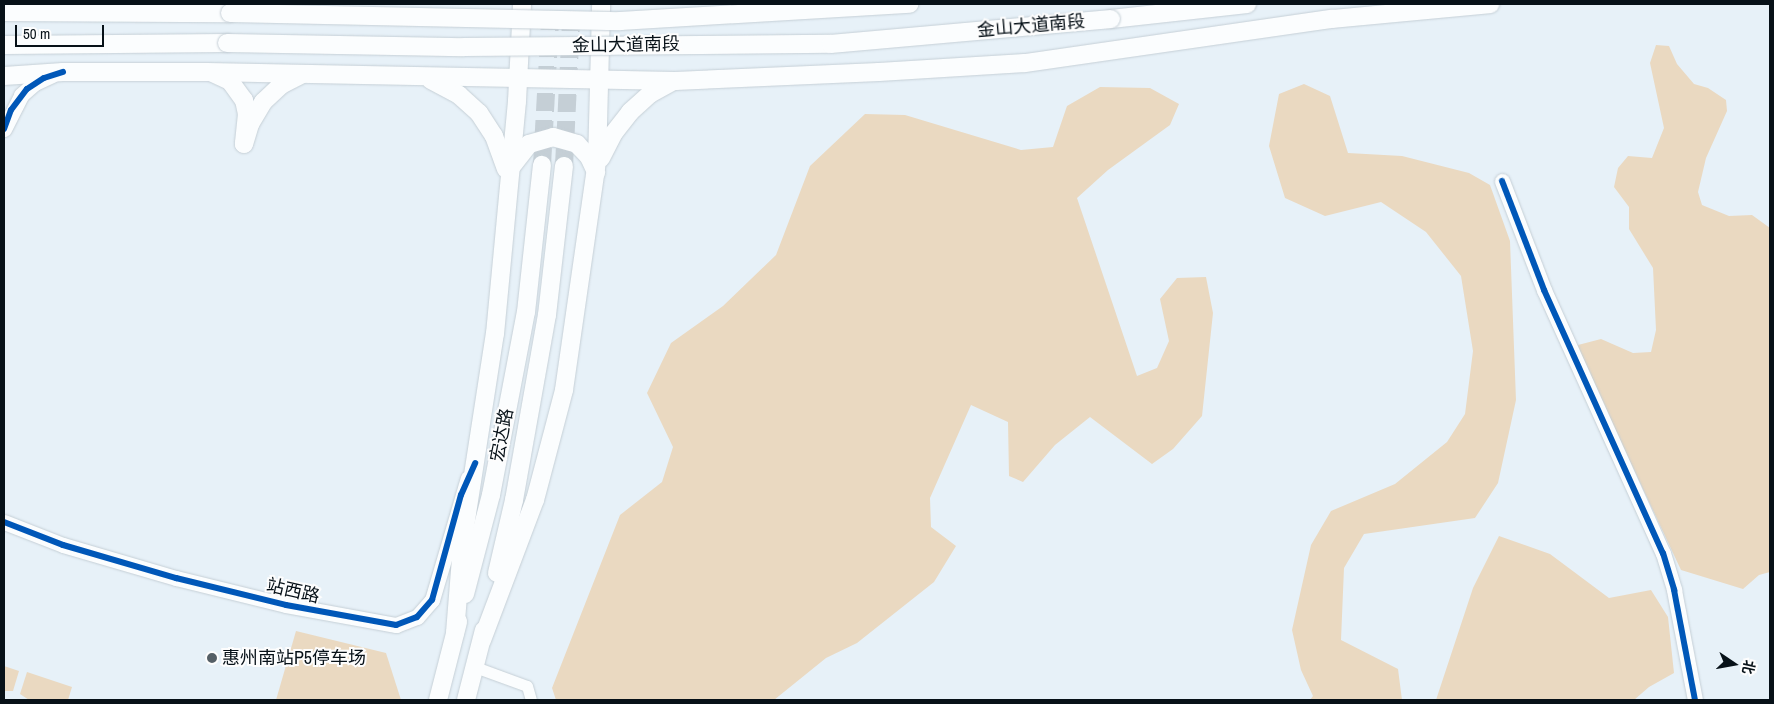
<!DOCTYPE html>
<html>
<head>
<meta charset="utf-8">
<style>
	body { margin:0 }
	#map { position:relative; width:1774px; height:704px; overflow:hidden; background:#e7f1f8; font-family:"Archivo Narrow","Noto Sans SC",sans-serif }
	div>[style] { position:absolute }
	.green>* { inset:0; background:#ead9c1 }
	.primary-tunnel>* { height:18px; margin-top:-9px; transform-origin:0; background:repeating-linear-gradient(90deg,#c5cfd6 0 18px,transparent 0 27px) }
	.roads { filter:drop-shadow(0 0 1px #c5cfd6) drop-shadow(0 0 1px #c5cfd6) }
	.street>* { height:11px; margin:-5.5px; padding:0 5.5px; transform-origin:5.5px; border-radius:5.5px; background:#fbfdfe }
	.secondary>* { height:15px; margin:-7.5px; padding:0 7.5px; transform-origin:7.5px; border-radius:7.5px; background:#fbfdfe }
	.primary>* { height:18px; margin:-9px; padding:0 9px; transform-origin:9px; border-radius:9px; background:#fbfdfe }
	.bridges { filter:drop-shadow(0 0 1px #c5cfd6) drop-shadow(0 0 1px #c5cfd6) }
	.primary-bridge>* { height:18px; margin:-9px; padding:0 9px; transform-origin:9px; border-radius:9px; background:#fbfdfe }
	.cycleway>* { height:6px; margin:-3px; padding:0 3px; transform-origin:3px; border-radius:3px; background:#0057b8 }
	.dots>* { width:14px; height:14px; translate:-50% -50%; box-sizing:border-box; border:2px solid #fdfdfd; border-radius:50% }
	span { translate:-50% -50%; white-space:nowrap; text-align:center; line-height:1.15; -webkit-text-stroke:4px #fdfdfd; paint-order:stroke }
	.street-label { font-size:18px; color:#071118 }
	.poi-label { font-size:18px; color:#071118 }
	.left { translate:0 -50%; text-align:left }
	.frame { position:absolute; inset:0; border:5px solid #071118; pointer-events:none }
	.north { position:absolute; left:1709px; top:639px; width:50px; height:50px; -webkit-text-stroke:4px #fdfdfd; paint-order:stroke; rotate:102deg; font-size:14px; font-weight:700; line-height:20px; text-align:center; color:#071118 }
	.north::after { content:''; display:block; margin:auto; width:18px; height:22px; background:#071118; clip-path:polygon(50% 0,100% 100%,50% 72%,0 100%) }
	.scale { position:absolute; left:15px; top:25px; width:89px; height:22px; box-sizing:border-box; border:2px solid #071118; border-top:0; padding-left:6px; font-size:15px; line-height:18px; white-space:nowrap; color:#071118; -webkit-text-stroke:4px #fdfdfd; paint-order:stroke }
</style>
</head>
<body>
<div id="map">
	<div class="green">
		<i style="clip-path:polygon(1656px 45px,1669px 46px,1677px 64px,1694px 84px,1708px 88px,1726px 100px,1727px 111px,1706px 158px,1698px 192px,1702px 205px,1729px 216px,1752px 215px,1770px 228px,1770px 572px,1759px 575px,1743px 589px,1681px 570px,1579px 353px,1578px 345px,1601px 339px,1633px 353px,1651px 352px,1656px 330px,1653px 268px,1629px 229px,1629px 207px,1614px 187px,1618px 168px,1628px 156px,1652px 158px,1664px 128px,1650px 63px)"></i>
		<i style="clip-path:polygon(1304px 84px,1330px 96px,1348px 153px,1402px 156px,1469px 173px,1490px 185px,1510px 241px,1516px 400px,1498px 483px,1475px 518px,1364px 534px,1344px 568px,1341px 640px,1398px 669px,1402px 700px,1310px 700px,1313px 696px,1301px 670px,1292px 630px,1311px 545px,1331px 511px,1395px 484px,1447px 442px,1465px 414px,1473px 351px,1461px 276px,1426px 232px,1381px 202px,1325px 216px,1285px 198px,1269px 146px,1279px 94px)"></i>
		<i style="clip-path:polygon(1100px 87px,1150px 88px,1179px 104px,1170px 125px,1108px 170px,1077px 198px,1137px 376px,1157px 368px,1169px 341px,1160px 299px,1177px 278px,1206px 277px,1213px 313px,1202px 416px,1173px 449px,1152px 464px,1090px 417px,1055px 445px,1023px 482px,1009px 476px,1008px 422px,971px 405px,930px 498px,931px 527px,956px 546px,934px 582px,857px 643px,826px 658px,774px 700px,556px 700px,552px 688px,620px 515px,662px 482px,673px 447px,647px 393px,671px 343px,723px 306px,776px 255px,810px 166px,865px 114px,905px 115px,1021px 150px,1053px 147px,1067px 106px)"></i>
		<i style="clip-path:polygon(1499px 536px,1550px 554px,1609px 598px,1651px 590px,1668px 617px,1674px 673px,1649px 687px,1634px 700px,1436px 700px,1473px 588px)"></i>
		<i style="clip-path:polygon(296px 631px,386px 653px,401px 700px,276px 700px)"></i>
		<i style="clip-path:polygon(4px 666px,19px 671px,13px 691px,4px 691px)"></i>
		<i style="clip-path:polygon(27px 672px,72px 687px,68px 700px,29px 700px,20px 694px)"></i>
	</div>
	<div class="primary-tunnel">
		<i style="left:542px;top:165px;width:161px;rotate:-86.8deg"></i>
		<i style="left:564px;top:166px;width:162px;rotate:-87.2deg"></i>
	</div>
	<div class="roads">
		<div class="street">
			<i style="left:475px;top:667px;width:55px;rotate:20.1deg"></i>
			<i style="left:527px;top:686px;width:15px;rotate:74deg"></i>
		</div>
		<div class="secondary">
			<i style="left:4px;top:129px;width:38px;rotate:-63deg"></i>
			<i style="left:21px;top:95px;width:18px;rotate:-41deg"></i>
			<i style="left:35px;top:83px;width:19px;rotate:-25deg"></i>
			<i style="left:1502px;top:181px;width:117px;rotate:68.9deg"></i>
			<i style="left:1544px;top:290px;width:289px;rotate:65.7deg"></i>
			<i style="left:1663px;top:553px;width:39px;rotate:73deg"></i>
			<i style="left:1674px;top:590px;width:112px;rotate:79.2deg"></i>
			<i style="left:4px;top:522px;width:63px;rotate:21.3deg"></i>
			<i style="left:63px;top:545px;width:118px;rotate:16.3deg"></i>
			<i style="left:176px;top:578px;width:113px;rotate:13.8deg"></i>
			<i style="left:286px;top:605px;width:112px;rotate:10.3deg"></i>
			<i style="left:396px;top:625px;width:22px;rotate:-21deg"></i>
			<i style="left:417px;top:617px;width:23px;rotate:-49deg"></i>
			<i style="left:432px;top:600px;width:127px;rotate:-73.6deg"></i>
		</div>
		<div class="primary">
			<i style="left:4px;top:12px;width:226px;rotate:0.3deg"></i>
			<i style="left:1111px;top:19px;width:137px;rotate:-6.3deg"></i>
			<i style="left:4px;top:45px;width:223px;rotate:-0.5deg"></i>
			<i style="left:213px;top:73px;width:19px;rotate:25deg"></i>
			<i style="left:230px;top:81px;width:24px;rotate:54deg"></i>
			<i style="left:244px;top:100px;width:14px;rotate:78deg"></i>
			<i style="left:247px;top:114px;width:30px;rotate:96deg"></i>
			<i style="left:244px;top:144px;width:21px;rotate:-73deg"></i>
			<i style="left:250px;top:124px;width:26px;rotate:-59deg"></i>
			<i style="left:263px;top:102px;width:25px;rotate:-43deg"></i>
			<i style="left:281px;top:85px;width:22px;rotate:-27deg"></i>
			<i style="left:4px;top:76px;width:59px;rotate:-3.9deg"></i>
			<i style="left:63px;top:72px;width:144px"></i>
			<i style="left:207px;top:72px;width:468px;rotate:1.1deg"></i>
			<i style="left:675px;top:81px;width:204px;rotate:-2.5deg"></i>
			<i style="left:879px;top:72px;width:146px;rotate:-3.5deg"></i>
			<i style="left:1025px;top:63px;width:310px;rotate:-8.2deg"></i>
			<i style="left:1332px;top:19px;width:159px;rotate:-5.4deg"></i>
			<i style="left:431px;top:80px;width:32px;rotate:28deg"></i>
			<i style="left:459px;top:95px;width:27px;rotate:42deg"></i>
			<i style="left:479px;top:113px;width:27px;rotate:57deg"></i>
			<i style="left:494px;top:136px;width:35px;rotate:70deg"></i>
			<i style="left:601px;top:158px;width:27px;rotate:-63deg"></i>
			<i style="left:613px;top:134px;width:28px;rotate:-52deg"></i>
			<i style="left:630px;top:112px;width:27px;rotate:-42deg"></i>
			<i style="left:650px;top:94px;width:25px;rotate:-29deg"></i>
			<i style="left:512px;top:166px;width:28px;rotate:-52deg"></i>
			<i style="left:529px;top:144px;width:25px;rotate:-16deg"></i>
			<i style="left:553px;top:137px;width:25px;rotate:16deg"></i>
			<i style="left:577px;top:144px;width:18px;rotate:47deg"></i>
			<i style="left:589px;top:157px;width:17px;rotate:65deg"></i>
			<i style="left:497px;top:573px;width:75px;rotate:-76.9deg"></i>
			<i style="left:514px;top:500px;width:188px;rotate:-79.9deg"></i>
			<i style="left:547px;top:315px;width:150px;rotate:-83.5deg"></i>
			<i style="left:465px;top:594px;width:102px;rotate:-75.3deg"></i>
			<i style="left:491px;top:495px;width:186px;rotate:-79.2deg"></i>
			<i style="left:526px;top:312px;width:148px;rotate:-83.8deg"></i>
			<i style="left:455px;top:633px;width:87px;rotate:-85.4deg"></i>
			<i style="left:462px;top:546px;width:215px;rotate:-81.2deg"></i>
			<i style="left:495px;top:334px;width:234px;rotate:-84.6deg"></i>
			<i style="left:517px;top:101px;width:97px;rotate:-87deg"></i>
			<i style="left:482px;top:640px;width:150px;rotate:-69.3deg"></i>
			<i style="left:535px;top:500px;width:114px;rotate:-75.2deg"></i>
			<i style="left:564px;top:390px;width:230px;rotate:-81.8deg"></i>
			<i style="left:597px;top:162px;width:158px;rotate:-88.5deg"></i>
			<i style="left:438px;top:700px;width:81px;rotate:-75.6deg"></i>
			<i style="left:466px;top:700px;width:72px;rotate:-75.6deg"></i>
		</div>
	</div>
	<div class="bridges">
		<div class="primary-bridge">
			<i style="left:230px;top:13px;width:390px;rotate:1.2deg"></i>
			<i style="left:620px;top:21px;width:290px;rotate:-3.4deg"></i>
			<i style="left:227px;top:43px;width:237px;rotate:1deg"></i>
			<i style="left:464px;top:47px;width:367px;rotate:-0.5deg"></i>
			<i style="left:831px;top:44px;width:281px;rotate:-5.1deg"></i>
		</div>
	</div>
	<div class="cycleway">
		<i style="left:4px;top:129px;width:20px;rotate:-70deg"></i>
		<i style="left:11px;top:110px;width:26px;rotate:-53deg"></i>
		<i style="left:27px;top:89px;width:20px;rotate:-33deg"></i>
		<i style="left:44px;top:78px;width:20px;rotate:-18deg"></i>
		<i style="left:1502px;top:181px;width:117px;rotate:68.9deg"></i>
		<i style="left:1544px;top:290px;width:289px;rotate:65.7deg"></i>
		<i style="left:1663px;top:553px;width:39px;rotate:73deg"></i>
		<i style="left:1674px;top:590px;width:112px;rotate:79.2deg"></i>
		<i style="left:4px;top:522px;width:63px;rotate:21.3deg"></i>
		<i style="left:63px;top:545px;width:118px;rotate:16.3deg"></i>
		<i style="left:176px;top:578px;width:113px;rotate:13.8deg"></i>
		<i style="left:286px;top:605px;width:112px;rotate:10.3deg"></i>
		<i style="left:396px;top:625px;width:22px;rotate:-21deg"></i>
		<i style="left:417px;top:617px;width:23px;rotate:-49deg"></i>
		<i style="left:432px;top:600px;width:109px;rotate:-74.6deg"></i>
		<i style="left:461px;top:495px;width:35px;rotate:-66deg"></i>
	</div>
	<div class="dots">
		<i style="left:212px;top:658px;background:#555f66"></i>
	</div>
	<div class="street-label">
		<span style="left:1031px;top:26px;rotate:-5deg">金山大道南段</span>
		<span style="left:626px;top:45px;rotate:-1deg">金山大道南段</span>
		<span style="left:502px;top:435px;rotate:-79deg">宏达路</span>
		<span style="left:293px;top:591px;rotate:13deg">站西路</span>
	</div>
	<div class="poi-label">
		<span class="left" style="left:222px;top:658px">惠州南站P5停车场</span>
	</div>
	<div class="frame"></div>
	<div class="north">北</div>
	<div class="scale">50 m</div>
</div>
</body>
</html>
